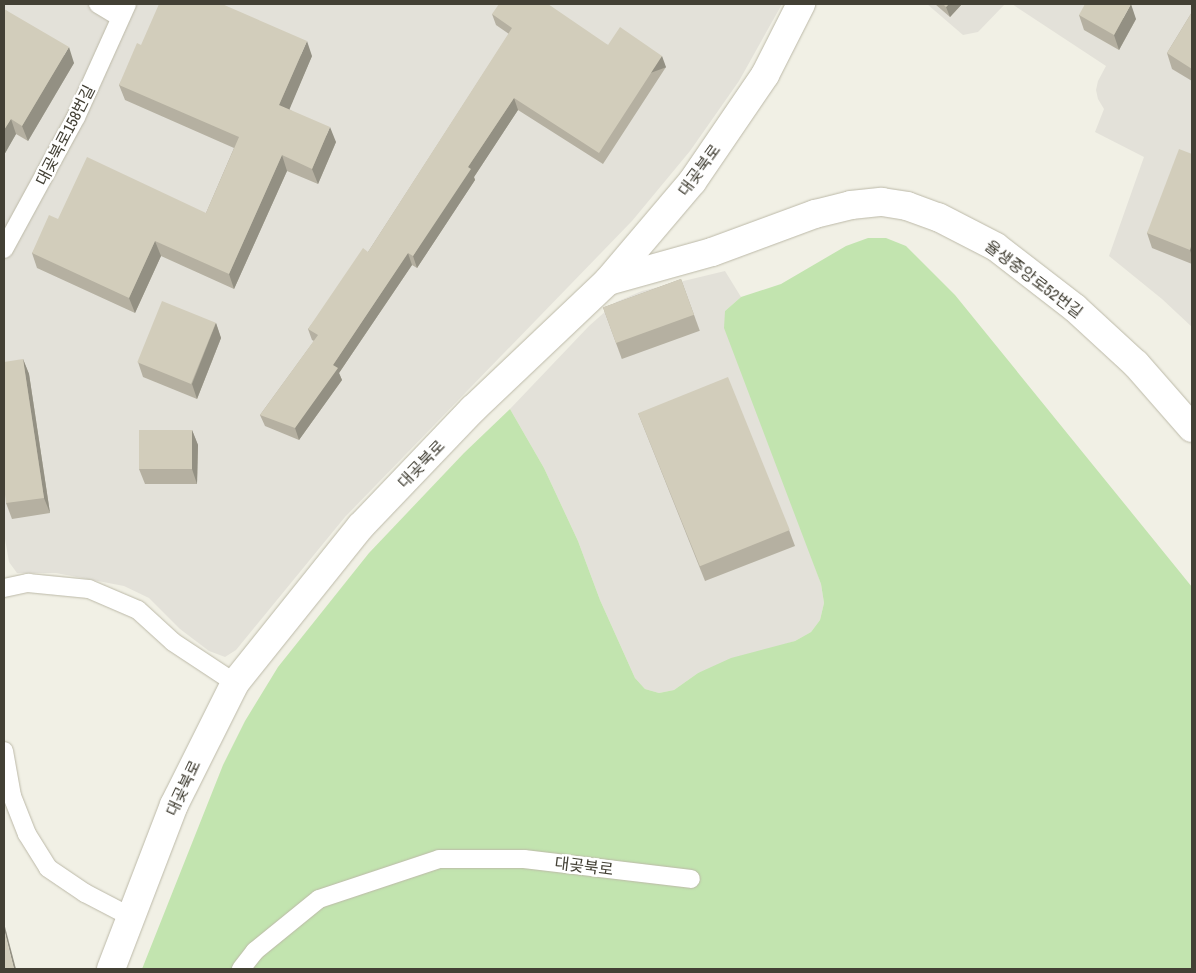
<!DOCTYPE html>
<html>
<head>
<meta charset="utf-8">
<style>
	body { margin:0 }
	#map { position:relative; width:1196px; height:973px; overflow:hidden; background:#f1f0e5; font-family:"Archivo Narrow","Noto Sans KR",sans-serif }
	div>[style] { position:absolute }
	.industrial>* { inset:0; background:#e3e1d9 }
	.green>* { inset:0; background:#c2e4af }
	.roads { filter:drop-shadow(0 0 1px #bcb9a8) drop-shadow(0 0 1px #bcb9a8) }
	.service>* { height:18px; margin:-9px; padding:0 9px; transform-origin:9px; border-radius:9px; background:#fff }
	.minor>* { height:28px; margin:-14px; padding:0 14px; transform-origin:14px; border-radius:14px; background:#fff }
	.tertiary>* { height:28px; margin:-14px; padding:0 14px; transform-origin:14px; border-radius:14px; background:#fff }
	.wall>* { inset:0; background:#b5b0a1; transform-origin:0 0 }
	.shaded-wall>* { inset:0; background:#939083; transform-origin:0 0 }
	.building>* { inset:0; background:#d2cdbb; transform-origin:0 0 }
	span { translate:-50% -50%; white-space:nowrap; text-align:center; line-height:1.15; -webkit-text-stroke:4.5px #fff; paint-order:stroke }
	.street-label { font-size:16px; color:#434035 }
	.frame { position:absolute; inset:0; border:5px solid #434035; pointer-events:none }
</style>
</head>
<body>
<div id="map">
	<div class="industrial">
		<i style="clip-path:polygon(4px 4px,782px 4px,739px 81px,690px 151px,632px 221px,345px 517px,236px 650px,225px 657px,209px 651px,180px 629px,149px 598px,124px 586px,56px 573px,17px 573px,9px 562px,4px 533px)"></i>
		<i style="clip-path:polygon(927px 4px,1005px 4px,978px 32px,963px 35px)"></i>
		<i style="clip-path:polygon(1012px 4px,1192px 4px,1192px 327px,1162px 299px,1109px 256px,1144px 157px,1095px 132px,1104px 109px,1098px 99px,1096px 90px,1098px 81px,1106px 66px)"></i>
		<i style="clip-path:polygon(725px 271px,741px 297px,725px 311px,821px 584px,824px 603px,820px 620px,811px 632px,795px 641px,698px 673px,674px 690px,659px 693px,645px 689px,635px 678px,600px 600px,578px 541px,544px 468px,510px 409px,589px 326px,616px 302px,642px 291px)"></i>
	</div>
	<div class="green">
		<i style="clip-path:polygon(868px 238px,886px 238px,906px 246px,955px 295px,1192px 587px,1192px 969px,142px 969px,223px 765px,245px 721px,278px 667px,369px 553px,464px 453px,510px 409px,544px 468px,578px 541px,600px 600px,635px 678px,645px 689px,659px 693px,674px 690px,698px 673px,731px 658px,795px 641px,811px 632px,820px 620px,824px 603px,821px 584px,724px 328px,725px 311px,741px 297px,781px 284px,846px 246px)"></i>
	</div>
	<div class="roads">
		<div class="service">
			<i style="left:98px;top:4px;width:26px;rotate:31deg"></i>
			<i style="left:4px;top:249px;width:150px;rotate:-61.4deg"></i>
			<i style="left:76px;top:117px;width:124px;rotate:-65.7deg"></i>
			<i style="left:4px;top:588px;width:25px;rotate:-12deg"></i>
			<i style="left:28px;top:583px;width:61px;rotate:5.6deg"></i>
			<i style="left:89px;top:589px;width:53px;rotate:23.2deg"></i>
			<i style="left:138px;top:610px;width:47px;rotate:42.4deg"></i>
			<i style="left:173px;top:642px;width:74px;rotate:33.5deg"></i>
			<i style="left:4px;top:751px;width:46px;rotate:79.9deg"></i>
			<i style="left:12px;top:796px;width:41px;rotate:68.5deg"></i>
			<i style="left:27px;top:834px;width:40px;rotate:58deg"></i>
			<i style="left:48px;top:868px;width:45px;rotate:34deg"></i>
			<i style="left:85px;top:893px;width:52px;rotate:27.6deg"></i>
			<i style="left:241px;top:969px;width:23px;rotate:-52deg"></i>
			<i style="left:255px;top:951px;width:82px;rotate:-39.1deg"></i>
			<i style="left:319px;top:899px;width:126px;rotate:-18.4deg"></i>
			<i style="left:439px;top:859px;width:85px"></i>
			<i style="left:524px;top:859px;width:168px;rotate:6.8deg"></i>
		</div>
		<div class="minor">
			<i style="left:608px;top:281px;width:108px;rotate:-15.6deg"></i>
			<i style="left:712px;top:252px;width:110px;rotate:-20.3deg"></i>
			<i style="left:815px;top:214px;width:37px;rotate:-14deg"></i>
			<i style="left:851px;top:205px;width:31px;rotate:-6deg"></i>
			<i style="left:882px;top:202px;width:25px;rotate:9deg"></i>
			<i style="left:907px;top:206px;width:33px;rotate:20deg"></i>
			<i style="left:938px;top:217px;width:65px;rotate:27.3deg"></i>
			<i style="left:996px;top:247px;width:100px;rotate:37.7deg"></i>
			<i style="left:1075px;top:308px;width:83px;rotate:42.6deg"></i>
			<i style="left:1136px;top:364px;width:85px;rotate:48.8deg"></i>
		</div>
		<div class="tertiary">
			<i style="left:111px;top:969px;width:176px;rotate:-69deg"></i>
			<i style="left:174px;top:805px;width:136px;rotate:-63.4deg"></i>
			<i style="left:235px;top:683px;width:201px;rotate:-51.3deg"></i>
			<i style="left:361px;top:526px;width:162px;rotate:-46.3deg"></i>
			<i style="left:473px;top:409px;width:186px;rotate:-43.5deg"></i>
			<i style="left:608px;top:281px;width:130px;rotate:-49.7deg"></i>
			<i style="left:692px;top:182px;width:130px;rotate:-55.7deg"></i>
			<i style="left:765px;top:75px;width:80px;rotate:-63.1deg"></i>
		</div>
	</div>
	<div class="wall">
		<i style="clip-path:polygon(935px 4px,962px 4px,950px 17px)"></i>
		<i style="clip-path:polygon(4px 9px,74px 63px,28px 141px,16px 134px,4px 155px)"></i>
		<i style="clip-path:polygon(1192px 12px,1192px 81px,1172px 69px,1167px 53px)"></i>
		<i style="clip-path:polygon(492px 14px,608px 45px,666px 67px,603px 164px,518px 110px,474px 177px,475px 180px,417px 268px,412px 265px,339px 373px,342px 380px,299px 440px,265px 426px,260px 415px,314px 341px,312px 340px,308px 329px,368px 252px,509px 34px,496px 25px)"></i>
		<i style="clip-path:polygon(1079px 15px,1136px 19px,1119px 50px,1084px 30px)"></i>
		<i style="clip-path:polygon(141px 45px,312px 56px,289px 109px,336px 142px,318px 184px,287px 171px,234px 289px,161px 256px,135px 313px,37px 268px,32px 253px,58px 219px,206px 213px,234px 148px,125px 100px,119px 85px)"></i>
		<i style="clip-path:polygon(1192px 154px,1192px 264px,1152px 248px,1147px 233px)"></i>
		<i style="left:681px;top:279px;width:55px;height:83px;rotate:70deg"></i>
		<i style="clip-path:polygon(216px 323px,221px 338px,197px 399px,143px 377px,138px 362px)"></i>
		<i style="clip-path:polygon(23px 359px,29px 374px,50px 513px,12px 519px,6px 503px)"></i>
		<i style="clip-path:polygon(638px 413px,789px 530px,795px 546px,705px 581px)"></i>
		<i style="clip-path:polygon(192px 430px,198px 445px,197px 484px,145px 484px,139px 469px)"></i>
	</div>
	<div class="shaded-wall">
		<i style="clip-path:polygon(949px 4px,962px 4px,950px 17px,946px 7px)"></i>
		<i style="clip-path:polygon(1131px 4px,1136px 19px,1119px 50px,1114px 35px)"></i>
		<i style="clip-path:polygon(307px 41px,312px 56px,285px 120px,279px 105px)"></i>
		<i style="clip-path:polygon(69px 47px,74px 63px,28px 141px,22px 126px)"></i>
		<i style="left:662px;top:56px;width:12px;height:116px;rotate:70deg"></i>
		<i style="clip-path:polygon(514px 98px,518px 110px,474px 177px,475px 180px,417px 268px,413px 256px,468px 167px)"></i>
		<i style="clip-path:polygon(11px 119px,16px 134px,4px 155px,4px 130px)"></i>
		<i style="clip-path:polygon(330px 127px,336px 142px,318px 184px,312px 169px)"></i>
		<i style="clip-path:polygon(282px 155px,287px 171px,234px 289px,229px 274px)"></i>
		<i style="clip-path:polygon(155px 241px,161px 256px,135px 313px,129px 298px)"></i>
		<i style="clip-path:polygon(1192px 243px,1192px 256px,1190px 250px)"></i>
		<i style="clip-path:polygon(408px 253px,412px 265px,339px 373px,342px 380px,299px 440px,295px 428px,333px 365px)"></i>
		<i style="clip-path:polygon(216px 323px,221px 338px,197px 399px,192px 384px)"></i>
		<i style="clip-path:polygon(23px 359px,29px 374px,50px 513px,44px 498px)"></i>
		<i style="clip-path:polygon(192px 430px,198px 445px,197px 484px,192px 469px)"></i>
		<i style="clip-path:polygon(4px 923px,16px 969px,14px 969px,4px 929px)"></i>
	</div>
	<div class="building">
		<i style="clip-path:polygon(159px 4px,222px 4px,307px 41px,279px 105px,330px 127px,312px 169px,282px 155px,229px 274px,155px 241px,129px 298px,32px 253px,49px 215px,58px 219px,87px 157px,206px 213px,239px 137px,119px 85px,137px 43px,141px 45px)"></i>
		<i style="clip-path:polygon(499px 4px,548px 4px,608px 45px,620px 27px,662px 56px,599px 153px,514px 98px,468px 167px,471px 169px,413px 256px,408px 253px,333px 365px,338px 368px,295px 428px,260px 415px,318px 335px,308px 329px,363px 248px,368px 252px,512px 28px,492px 14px)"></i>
		<i style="clip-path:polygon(943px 4px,949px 4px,946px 7px)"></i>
		<i style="clip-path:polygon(1085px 4px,1131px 4px,1114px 35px,1079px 15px)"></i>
		<i style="clip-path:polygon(4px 9px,69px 47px,22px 126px,11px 119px,4px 130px)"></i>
		<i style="clip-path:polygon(1192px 12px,1192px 69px,1167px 53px)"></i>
		<i style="clip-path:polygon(1179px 149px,1192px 154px,1192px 243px,1190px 250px,1147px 233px)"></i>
		<i style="left:681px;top:279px;width:38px;height:83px;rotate:70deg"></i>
		<i style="left:162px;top:301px;width:58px;height:66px;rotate:22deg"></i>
		<i style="clip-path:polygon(23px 359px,44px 498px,6px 503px,4px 487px,4px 362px)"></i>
		<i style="left:728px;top:377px;width:165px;height:97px;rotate:68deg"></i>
		<i style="left:139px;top:430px;width:53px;height:39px"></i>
		<i style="clip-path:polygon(4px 929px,14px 969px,4px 969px)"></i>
	</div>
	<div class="street-label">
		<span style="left:65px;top:135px;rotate:-63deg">대곶북로158번길</span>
		<span style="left:699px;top:170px;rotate:-54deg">대곶북로</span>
		<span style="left:1034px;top:279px;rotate:37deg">율생중앙로52번길</span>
		<span style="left:421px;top:464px;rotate:-46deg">대곶북로</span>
		<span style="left:183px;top:788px;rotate:-65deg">대곶북로</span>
		<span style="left:584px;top:866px;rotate:7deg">대곶북로</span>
	</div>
	<div class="frame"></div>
</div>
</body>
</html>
